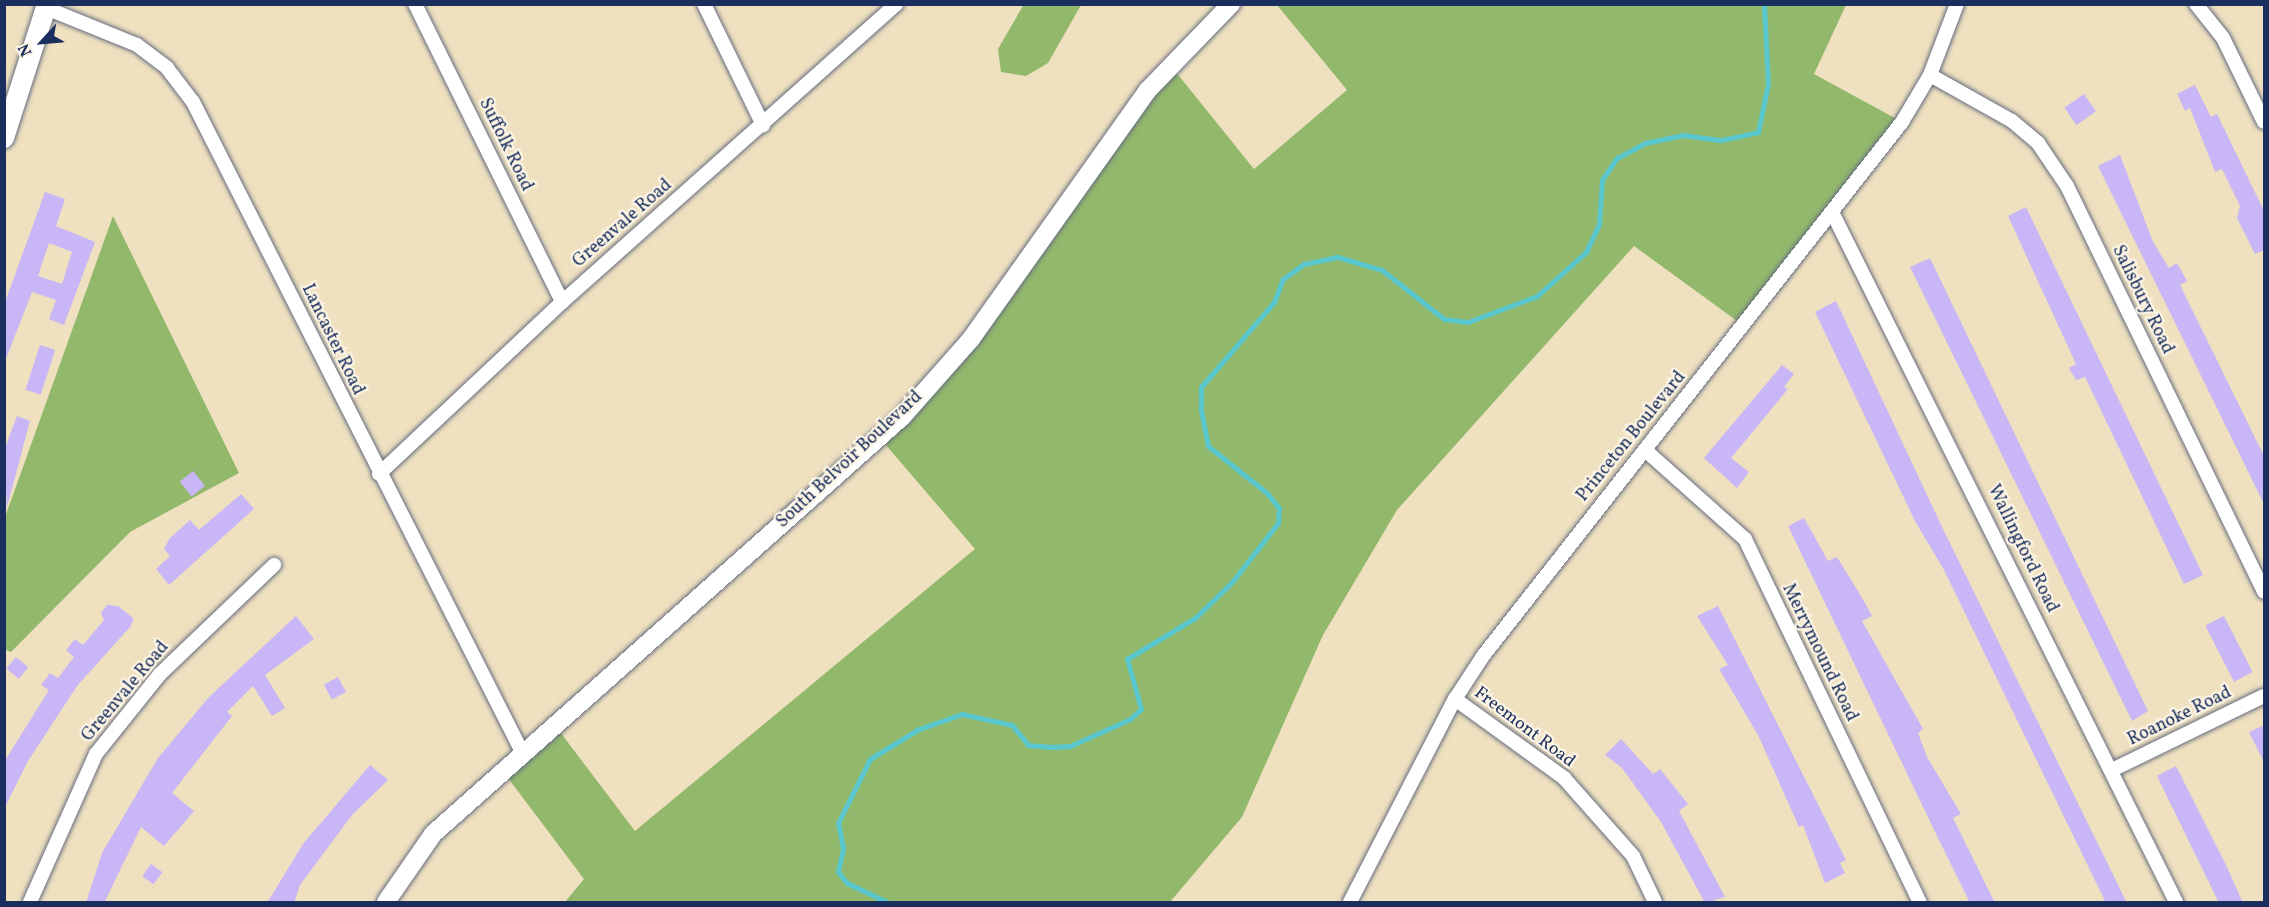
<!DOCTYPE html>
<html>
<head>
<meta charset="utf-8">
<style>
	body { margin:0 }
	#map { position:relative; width:2269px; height:907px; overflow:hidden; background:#efe0bf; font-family:Vollkorn,serif }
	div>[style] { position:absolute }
	.forest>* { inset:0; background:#92b86c }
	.stream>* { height:5px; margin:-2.5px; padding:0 2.5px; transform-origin:2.5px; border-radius:2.5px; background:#59c7cd }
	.building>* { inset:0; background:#c8b6f6; transform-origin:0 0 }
	.roads { filter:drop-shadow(0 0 2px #656d80) drop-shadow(0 0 2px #656d80) }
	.minor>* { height:14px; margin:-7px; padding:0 7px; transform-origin:7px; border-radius:7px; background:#fff }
	.tertiary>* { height:18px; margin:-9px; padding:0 9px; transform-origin:9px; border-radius:9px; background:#fff }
	.secondary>* { height:20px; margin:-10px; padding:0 10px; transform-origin:10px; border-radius:10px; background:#fff }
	span { translate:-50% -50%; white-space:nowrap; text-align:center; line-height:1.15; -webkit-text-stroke:4.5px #fcf5e5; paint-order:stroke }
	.street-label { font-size:18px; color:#1b2f5e }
	.frame { position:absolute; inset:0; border:6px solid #1b2f5e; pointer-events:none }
	.north { position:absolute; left:12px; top:12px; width:60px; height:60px; -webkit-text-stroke:4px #fcf5e5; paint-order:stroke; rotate:244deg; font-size:16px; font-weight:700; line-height:24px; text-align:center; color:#1b2f5e }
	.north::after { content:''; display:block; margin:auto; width:21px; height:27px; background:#1b2f5e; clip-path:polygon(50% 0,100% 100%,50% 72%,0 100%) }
</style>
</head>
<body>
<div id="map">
	<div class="forest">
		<i style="clip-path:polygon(1024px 4px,1081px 5px,1048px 63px,1026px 76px,1001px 72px,998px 49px)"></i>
		<i style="clip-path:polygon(1277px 5px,1846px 5px,1814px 74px,1902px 122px,1744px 326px,1634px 246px,1397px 510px,1323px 635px,1242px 817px,1170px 902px,565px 902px,584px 879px,502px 770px,554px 724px,635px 831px,975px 549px,879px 437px,902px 417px,1171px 66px,1254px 169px,1347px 90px)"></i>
		<i style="clip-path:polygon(113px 216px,239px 473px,130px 532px,11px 652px,4px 649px,4px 520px)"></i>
	</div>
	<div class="stream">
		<i style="left:887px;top:902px;width:44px;rotate:-154.6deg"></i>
		<i style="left:847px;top:883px;width:14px;rotate:-129deg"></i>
		<i style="left:838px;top:872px;width:25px;rotate:-78deg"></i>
		<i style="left:843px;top:848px;width:25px;rotate:-101deg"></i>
		<i style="left:838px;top:823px;width:72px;rotate:-63.4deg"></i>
		<i style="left:870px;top:759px;width:57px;rotate:-31.5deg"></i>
		<i style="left:919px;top:729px;width:46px;rotate:-19.2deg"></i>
		<i style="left:962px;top:714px;width:51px;rotate:12.4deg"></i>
		<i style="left:1012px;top:725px;width:26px;rotate:51deg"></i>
		<i style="left:1028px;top:745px;width:24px;rotate:5deg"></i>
		<i style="left:1052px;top:747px;width:18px;rotate:-3deg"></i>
		<i style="left:1070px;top:746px;width:66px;rotate:-24.2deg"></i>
		<i style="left:1130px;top:719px;width:15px;rotate:-42deg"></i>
		<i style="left:1141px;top:709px;width:52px;rotate:-105.6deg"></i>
		<i style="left:1127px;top:659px;width:79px;rotate:-31.1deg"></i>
		<i style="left:1195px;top:618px;width:52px;rotate:-44.2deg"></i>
		<i style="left:1232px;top:582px;width:75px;rotate:-52.1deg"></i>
		<i style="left:1278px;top:523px;width:15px;rotate:-86deg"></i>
		<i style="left:1279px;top:508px;width:19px;rotate:-129deg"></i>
		<i style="left:1267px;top:493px;width:75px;rotate:-141.5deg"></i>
		<i style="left:1208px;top:446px;width:38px;rotate:-101deg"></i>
		<i style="left:1201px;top:409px;width:22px;rotate:-90deg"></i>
		<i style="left:1201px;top:387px;width:112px;rotate:-49.3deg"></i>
		<i style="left:1274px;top:302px;width:25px;rotate:-69deg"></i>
		<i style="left:1283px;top:279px;width:26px;rotate:-36deg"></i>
		<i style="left:1304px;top:264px;width:35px;rotate:-12deg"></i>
		<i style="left:1338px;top:257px;width:46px;rotate:16.5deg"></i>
		<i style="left:1382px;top:270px;width:79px;rotate:38.3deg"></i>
		<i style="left:1444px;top:319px;width:24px;rotate:7deg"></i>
		<i style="left:1468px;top:322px;width:74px;rotate:-20.6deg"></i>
		<i style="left:1537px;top:296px;width:66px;rotate:-41.9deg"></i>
		<i style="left:1586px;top:252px;width:31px;rotate:-65deg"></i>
		<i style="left:1599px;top:224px;width:44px;rotate:-86.1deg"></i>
		<i style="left:1602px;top:180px;width:27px;rotate:-56deg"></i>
		<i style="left:1617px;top:158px;width:32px;rotate:-28deg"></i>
		<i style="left:1645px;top:143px;width:40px;rotate:-12deg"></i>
		<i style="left:1684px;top:135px;width:37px;rotate:8deg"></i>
		<i style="left:1721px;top:140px;width:38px;rotate:-12deg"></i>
		<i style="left:1758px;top:132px;width:49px;rotate:-78.2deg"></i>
		<i style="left:1768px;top:84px;width:80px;rotate:-92.9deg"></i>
	</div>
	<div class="building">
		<i style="clip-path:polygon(2195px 85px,2211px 117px,2217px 114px,2265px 213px,2265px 250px,2255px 254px,2237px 218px,2240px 206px,2222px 169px,2215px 172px,2190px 108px,2185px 111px,2177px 94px)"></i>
		<i style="left:2084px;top:94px;width:21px;height:24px;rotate:55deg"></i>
		<i style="clip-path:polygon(2120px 155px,2153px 242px,2169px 268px,2177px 263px,2187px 281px,2180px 285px,2265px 458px,2265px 506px,2098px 166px)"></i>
		<i style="clip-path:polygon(evenodd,45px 192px,65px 199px,56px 226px,95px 242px,64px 325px,49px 319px,56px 300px,32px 292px,4px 364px,4px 305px,45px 192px,49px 243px,72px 252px,62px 284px,38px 276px,49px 243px)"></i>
		<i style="clip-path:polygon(2026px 207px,2203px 575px,2184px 584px,2085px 377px,2076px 380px,2069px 368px,2076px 364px,2008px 216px)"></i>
		<i style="clip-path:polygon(1930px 258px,2148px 711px,2132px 721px,1910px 267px)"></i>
		<i style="clip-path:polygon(1836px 301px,1943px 529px,2127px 903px,2106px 903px,1944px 570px,1915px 521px,1815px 312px)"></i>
		<i style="left:40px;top:345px;width:16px;height:47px;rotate:18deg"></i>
		<i style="clip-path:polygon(1782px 365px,1794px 374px,1784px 387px,1788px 389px,1731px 458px,1749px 472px,1737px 488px,1704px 458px)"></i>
		<i style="clip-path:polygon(17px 416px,30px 421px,7px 507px,4px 451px)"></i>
		<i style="left:193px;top:471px;width:19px;height:17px;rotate:51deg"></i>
		<i style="clip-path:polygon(241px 494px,254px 509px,169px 585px,156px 569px,170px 556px,164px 549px,170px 538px,190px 520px,199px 530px)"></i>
		<i style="clip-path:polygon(1804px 518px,1828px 561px,1837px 557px,1864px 601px,1872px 616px,1862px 621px,1923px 729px,1918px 733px,1927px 757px,1961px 814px,1953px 818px,1995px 903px,1970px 903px,1938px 838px,1788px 526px)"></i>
		<i style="clip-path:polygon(107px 605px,118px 606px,134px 619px,130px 627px,77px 686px,28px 761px,4px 809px,4px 762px,49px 690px,41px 685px,50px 673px,58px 678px,74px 657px,66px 650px,75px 639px,83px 645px,104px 620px,101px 613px)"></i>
		<i style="clip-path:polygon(1718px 606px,1846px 860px,1840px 863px,1845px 873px,1825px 883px,1803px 825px,1799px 827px,1758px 735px,1719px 669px,1728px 665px,1697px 616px)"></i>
		<i style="clip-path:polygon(296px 616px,314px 639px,265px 675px,285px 708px,272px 716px,253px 686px,227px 712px,232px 716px,172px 793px,194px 811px,164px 846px,141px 827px,104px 903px,86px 903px,102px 853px,158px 758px,209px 697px)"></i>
		<i style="left:2224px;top:616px;width:63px;height:21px;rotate:63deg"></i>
		<i style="left:16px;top:657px;width:16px;height:15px;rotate:40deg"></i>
		<i style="left:338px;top:677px;width:17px;height:16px;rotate:62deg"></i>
		<i style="clip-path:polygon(2265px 725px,2265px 764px,2249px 732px)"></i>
		<i style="clip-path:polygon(1621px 739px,1653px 774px,1660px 769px,1688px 804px,1679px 811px,1725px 897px,1705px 903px,1661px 822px,1622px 768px,1605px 755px)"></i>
		<i style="clip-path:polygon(370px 765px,388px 780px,352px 815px,300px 885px,294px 903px,267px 903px,303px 844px)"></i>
		<i style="clip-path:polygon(2176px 766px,2226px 865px,2243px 903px,2219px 903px,2157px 776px)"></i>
		<i style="left:151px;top:864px;width:14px;height:15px;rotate:36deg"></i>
	</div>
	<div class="roads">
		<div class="minor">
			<i style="left:415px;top:4px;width:332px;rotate:63.7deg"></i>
			<i style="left:704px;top:4px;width:135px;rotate:64deg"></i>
			<i style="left:2196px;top:4px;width:43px;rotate:51.5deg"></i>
			<i style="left:2223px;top:38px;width:93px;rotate:64deg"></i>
			<i style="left:46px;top:8px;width:98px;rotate:22.1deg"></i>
			<i style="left:137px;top:45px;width:38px;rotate:37deg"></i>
			<i style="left:167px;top:68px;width:43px;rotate:52.6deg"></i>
			<i style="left:193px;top:102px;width:729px;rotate:63.15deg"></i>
			<i style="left:1930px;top:75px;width:94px;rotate:29.3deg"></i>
			<i style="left:2012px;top:121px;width:34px;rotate:40deg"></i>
			<i style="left:2038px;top:143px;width:52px;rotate:56deg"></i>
			<i style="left:2067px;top:186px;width:451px;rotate:64.1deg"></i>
			<i style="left:1833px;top:214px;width:769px;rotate:63.5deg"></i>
			<i style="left:1645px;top:450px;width:134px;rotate:41.7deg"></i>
			<i style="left:1745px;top:539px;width:403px;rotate:64.3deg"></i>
			<i style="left:379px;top:474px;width:251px;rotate:-43.2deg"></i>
			<i style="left:562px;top:302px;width:448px;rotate:-41.7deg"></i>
			<i style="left:1455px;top:699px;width:135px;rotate:35.9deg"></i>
			<i style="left:1564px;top:778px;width:104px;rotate:48.5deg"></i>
			<i style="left:1633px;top:856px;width:51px;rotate:64.4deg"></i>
			<i style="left:2112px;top:770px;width:169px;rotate:-26deg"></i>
			<i style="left:30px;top:902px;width:162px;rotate:-66deg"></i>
			<i style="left:96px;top:754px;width:102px;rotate:-51.3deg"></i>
			<i style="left:160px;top:674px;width:158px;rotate:-43.7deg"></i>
			<i style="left:1350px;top:902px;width:229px;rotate:-62.7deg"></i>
			<i style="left:1455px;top:699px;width:51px;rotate:-56.9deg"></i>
			<i style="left:1483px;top:656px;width:679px;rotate:-51.88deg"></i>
			<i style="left:1902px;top:122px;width:55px;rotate:-59.2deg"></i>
			<i style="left:1930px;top:75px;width:76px;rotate:-69.2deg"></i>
		</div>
		<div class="tertiary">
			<i style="left:386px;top:902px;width:83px;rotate:-55.3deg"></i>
			<i style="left:433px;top:834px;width:628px;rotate:-41.64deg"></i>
			<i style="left:902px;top:417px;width:104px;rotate:-48.5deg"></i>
			<i style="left:971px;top:339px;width:305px;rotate:-54.6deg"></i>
			<i style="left:1148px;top:90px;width:120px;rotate:-46deg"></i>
		</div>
		<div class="secondary">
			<i style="left:4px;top:138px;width:141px;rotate:-72.2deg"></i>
		</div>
	</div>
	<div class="street-label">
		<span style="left:505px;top:145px;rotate:64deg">Suffolk Road</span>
		<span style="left:623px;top:224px;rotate:-41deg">Greenvale Road</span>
		<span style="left:2142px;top:300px;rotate:64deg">Salisbury Road</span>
		<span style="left:332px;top:340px;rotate:64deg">Lancaster Road</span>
		<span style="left:1632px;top:437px;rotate:-51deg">Princeton Boulevard</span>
		<span style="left:850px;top:460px;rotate:-43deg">South Belvoir Boulevard</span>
		<span style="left:2022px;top:549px;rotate:64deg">Wallingford Road</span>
		<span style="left:1819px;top:653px;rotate:64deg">Merrymound Road</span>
		<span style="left:126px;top:692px;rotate:-50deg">Greenvale Road</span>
		<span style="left:2180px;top:717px;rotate:-26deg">Roanoke Road</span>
		<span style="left:1524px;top:728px;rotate:37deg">Freemont Road</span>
	</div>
	<div class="frame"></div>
	<div class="north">N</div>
</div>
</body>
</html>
